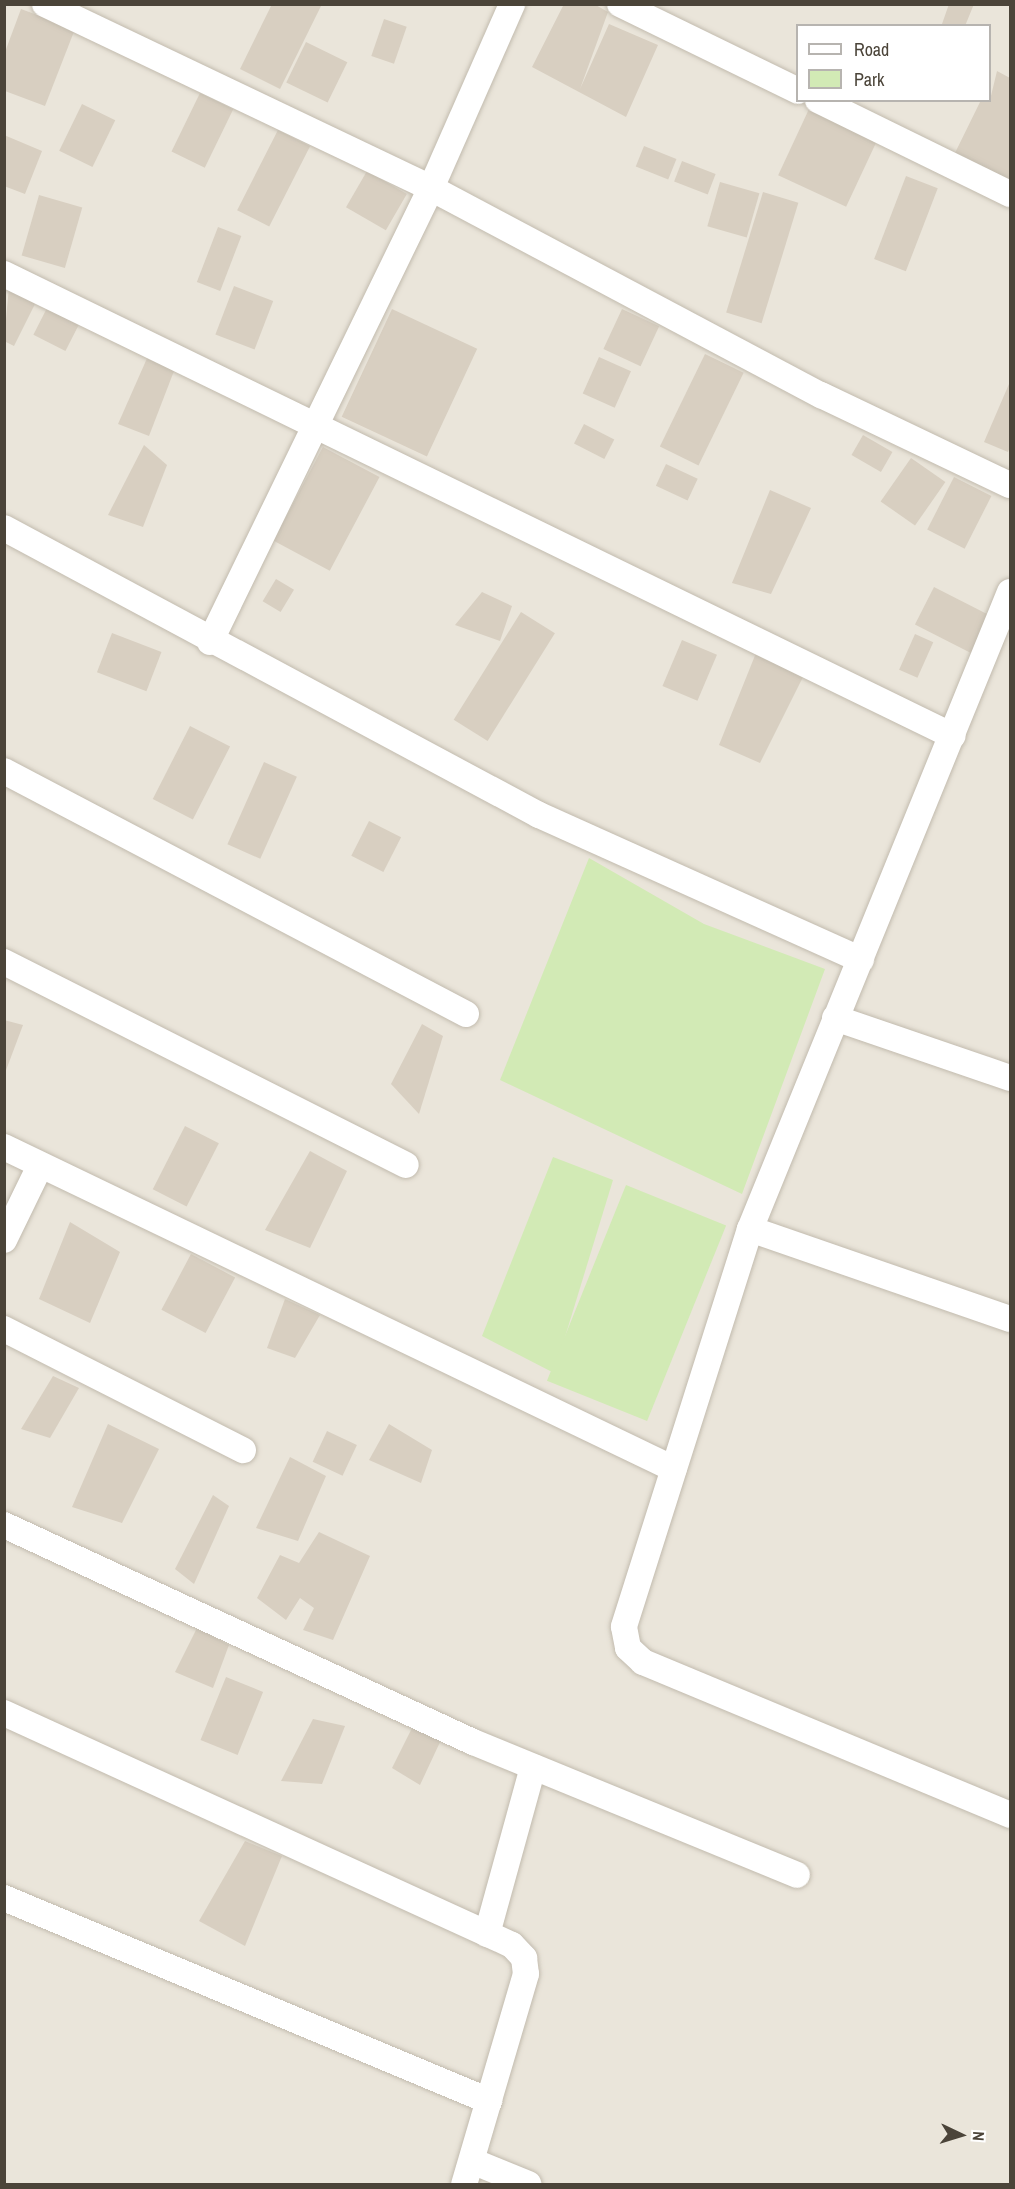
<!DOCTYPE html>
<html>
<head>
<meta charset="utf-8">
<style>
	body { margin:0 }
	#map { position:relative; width:1015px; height:2189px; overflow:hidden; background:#f6f3ec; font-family:"Archivo Narrow",sans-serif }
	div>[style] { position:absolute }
	.residential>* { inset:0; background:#eae5da }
	.green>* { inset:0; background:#d2eab5; transform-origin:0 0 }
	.building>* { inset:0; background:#d8cfc1; transform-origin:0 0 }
	.roads { filter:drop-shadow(0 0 2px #c2bbae) drop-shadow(0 0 2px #c2bbae) }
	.street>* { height:26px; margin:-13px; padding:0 13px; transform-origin:13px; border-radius:13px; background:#fff }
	span { translate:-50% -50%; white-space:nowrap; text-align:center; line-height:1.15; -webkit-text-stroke:6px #fff; paint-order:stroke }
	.frame { position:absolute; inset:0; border:6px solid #4b4439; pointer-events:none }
	.legend { position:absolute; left:796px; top:24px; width:195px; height:78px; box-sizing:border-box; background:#fff; border:2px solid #b7b4b0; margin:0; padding:8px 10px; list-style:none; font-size:18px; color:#4b4439 }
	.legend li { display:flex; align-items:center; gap:12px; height:30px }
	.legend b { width:30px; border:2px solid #b7b4b0 }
	.north { position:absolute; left:931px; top:2105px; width:60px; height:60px; -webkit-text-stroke:4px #fff; paint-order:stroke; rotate:94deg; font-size:16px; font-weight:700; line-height:24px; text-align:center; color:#4b4439 }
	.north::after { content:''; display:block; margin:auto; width:21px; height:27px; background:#4b4439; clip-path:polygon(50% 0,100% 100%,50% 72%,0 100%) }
</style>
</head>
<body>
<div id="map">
	<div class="residential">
		<i style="clip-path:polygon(evenodd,5px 5px,1010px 5px,1010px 2184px,5px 2184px,5px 5px,798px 26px,990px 26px,990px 100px,798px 100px,798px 26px)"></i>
	</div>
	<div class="green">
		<i style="clip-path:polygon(589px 858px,704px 924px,825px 969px,742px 1194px,500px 1080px)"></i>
		<i style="clip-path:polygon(553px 1157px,613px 1180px,554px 1373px,482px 1336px)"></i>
		<i style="left:626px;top:1185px;width:108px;height:211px;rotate:22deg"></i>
	</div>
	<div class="building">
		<i style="clip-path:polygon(272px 4px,322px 4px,280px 89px,240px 69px)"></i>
		<i style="clip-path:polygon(564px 4px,594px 4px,608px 12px,580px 89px,609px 24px,658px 45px,626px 117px,532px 67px)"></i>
		<i style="clip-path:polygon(949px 4px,974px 4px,965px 26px,942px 24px)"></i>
		<i style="clip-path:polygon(21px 9px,75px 29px,45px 106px,5px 91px,5px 52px)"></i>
		<i style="left:384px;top:19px;width:24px;height:39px;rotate:19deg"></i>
		<i style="left:306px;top:42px;width:46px;height:45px;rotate:26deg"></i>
		<i style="clip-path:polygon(997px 71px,1010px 78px,1010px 187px,953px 157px,981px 100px,990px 100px)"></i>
		<i style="left:200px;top:93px;width:37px;height:65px;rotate:26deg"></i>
		<i style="left:82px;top:104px;width:37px;height:52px;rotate:26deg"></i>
		<i style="left:809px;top:109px;width:75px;height:73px;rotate:25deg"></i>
		<i style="left:278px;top:130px;width:36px;height:90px;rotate:27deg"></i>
		<i style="clip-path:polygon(4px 135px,42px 151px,25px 194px,4px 186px)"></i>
		<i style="left:644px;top:146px;width:35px;height:22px;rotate:22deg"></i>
		<i style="left:682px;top:161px;width:36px;height:22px;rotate:21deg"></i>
		<i style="left:367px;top:171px;width:46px;height:42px;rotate:30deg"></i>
		<i style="left:906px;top:176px;width:34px;height:89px;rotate:21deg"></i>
		<i style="left:720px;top:182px;width:41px;height:46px;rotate:16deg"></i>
		<i style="left:763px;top:192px;width:37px;height:126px;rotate:17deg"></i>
		<i style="left:39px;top:195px;width:45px;height:63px;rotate:16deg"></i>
		<i style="left:218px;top:227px;width:25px;height:59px;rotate:21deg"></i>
		<i style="left:234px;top:286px;width:42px;height:52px;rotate:21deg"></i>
		<i style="clip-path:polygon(9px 287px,37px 300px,14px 346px,4px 341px)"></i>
		<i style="left:47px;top:308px;width:36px;height:30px;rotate:27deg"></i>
		<i style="left:392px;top:309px;width:94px;height:119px;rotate:25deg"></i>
		<i style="left:622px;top:309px;width:41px;height:44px;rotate:25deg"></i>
		<i style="clip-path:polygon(152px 347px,174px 371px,149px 436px,118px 424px)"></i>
		<i style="left:705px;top:354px;width:43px;height:103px;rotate:26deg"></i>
		<i style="left:599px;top:357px;width:35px;height:40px;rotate:24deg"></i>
		<i style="clip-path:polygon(1009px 384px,1010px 447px,1008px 452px,984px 442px)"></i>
		<i style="left:584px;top:424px;width:34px;height:22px;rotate:27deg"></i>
		<i style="left:863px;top:435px;width:34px;height:23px;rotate:30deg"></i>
		<i style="clip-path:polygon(144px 445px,167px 465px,143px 527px,108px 515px)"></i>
		<i style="left:323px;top:447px;width:64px;height:106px;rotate:28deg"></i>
		<i style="left:911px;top:458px;width:42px;height:53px;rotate:35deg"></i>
		<i style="left:666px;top:464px;width:35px;height:24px;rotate:25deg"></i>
		<i style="left:954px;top:477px;width:42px;height:59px;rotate:27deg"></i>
		<i style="clip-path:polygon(770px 490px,811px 508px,771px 594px,732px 583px)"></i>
		<i style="left:276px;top:579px;width:21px;height:26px;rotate:31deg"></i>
		<i style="left:934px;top:587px;width:65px;height:42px;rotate:27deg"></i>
		<i style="clip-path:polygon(482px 592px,512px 606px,500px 641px,455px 625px)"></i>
		<i style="left:521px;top:612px;width:40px;height:127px;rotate:32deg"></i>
		<i style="left:112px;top:633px;width:53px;height:42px;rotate:21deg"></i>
		<i style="left:915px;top:634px;width:20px;height:39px;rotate:24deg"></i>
		<i style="left:682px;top:640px;width:38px;height:50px;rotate:23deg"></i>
		<i style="clip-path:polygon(756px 653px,804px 675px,760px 763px,719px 745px)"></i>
		<i style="left:190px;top:726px;width:45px;height:82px;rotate:27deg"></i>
		<i style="left:264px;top:762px;width:36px;height:90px;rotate:24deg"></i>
		<i style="left:369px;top:821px;width:36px;height:39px;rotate:27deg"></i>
		<i style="clip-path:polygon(4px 1020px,23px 1025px,5px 1073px,4px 1073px)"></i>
		<i style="clip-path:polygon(422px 1024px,443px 1036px,419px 1114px,391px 1084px)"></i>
		<i style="left:185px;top:1126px;width:38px;height:71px;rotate:27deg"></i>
		<i style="clip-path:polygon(310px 1151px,347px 1171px,310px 1248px,265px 1230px)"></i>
		<i style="clip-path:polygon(70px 1222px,120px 1252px,90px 1323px,39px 1299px)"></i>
		<i style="left:191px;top:1254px;width:50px;height:63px;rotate:28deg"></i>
		<i style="clip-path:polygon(285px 1299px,320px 1315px,295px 1358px,267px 1348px)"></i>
		<i style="clip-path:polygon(53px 1376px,79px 1388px,50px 1438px,21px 1429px)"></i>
		<i style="clip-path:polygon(108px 1424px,159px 1449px,122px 1523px,72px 1507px)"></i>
		<i style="clip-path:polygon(389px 1424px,432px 1450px,421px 1483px,369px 1460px)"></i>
		<i style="left:327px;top:1431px;width:33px;height:34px;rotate:25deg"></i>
		<i style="clip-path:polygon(290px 1457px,326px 1476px,298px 1541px,256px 1528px)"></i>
		<i style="clip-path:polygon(213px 1495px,229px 1506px,194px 1584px,175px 1569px)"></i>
		<i style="clip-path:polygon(319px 1532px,370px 1556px,333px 1640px,303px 1630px,314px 1608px,300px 1598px,286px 1620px,257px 1598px,280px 1555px,299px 1563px)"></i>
		<i style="clip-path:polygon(197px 1628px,229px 1645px,213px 1688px,175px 1672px)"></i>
		<i style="left:226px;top:1677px;width:40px;height:68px;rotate:22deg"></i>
		<i style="clip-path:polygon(313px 1719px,345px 1726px,322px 1784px,281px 1781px)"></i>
		<i style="clip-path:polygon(415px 1722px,441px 1740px,420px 1785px,392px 1768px)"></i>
		<i style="clip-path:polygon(245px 1841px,282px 1856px,245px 1946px,199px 1921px)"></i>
	</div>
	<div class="roads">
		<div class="street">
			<i style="left:45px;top:4px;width:428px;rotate:25.5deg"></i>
			<i style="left:431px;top:188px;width:442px;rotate:28deg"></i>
			<i style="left:821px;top:395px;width:209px;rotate:25.5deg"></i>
			<i style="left:620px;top:4px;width:198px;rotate:26deg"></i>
			<i style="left:818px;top:100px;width:214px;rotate:26.1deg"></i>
			<i style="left:4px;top:274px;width:1055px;rotate:25.96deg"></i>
			<i style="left:4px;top:528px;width:607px;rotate:28.21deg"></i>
			<i style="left:539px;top:815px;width:353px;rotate:24.2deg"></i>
			<i style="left:1010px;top:592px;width:688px;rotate:112.2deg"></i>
			<i style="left:750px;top:1229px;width:417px;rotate:107.6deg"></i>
			<i style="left:624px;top:1627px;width:21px;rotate:79deg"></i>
			<i style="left:628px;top:1648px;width:21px;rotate:43deg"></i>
			<i style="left:643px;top:1662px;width:398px;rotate:22.6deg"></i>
			<i style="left:210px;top:642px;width:505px;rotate:-64.04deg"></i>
			<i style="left:431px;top:188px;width:201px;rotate:-66.2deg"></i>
			<i style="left:4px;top:771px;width:522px;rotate:27.74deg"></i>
			<i style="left:4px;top:962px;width:450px;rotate:26.8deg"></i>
			<i style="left:835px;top:1018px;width:185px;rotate:18.9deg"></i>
			<i style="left:4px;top:1147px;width:743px;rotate:25.67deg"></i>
			<i style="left:750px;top:1229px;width:275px;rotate:19.1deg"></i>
			<i style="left:4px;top:1240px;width:82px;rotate:-64.1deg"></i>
			<i style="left:4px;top:1329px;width:268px;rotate:26.9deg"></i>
			<i style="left:4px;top:1525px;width:517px;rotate:24.83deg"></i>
			<i style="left:473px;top:1742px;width:350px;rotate:22.3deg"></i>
			<i style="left:4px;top:1713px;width:558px;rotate:24.55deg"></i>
			<i style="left:512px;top:1945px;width:18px;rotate:47deg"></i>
			<i style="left:524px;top:1958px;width:16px;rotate:83deg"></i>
			<i style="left:526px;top:1974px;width:219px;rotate:106.4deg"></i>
			<i style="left:4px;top:1898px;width:526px;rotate:22.71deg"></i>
			<i style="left:487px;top:1934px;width:173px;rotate:-74.6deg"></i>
			<i style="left:472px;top:2161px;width:61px;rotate:22.3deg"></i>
		</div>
	</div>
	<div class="frame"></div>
	<ul class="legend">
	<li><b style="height:8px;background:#fff"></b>Road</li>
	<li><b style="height:16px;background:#d2eab5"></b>Park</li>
	</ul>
	<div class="north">N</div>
</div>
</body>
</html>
